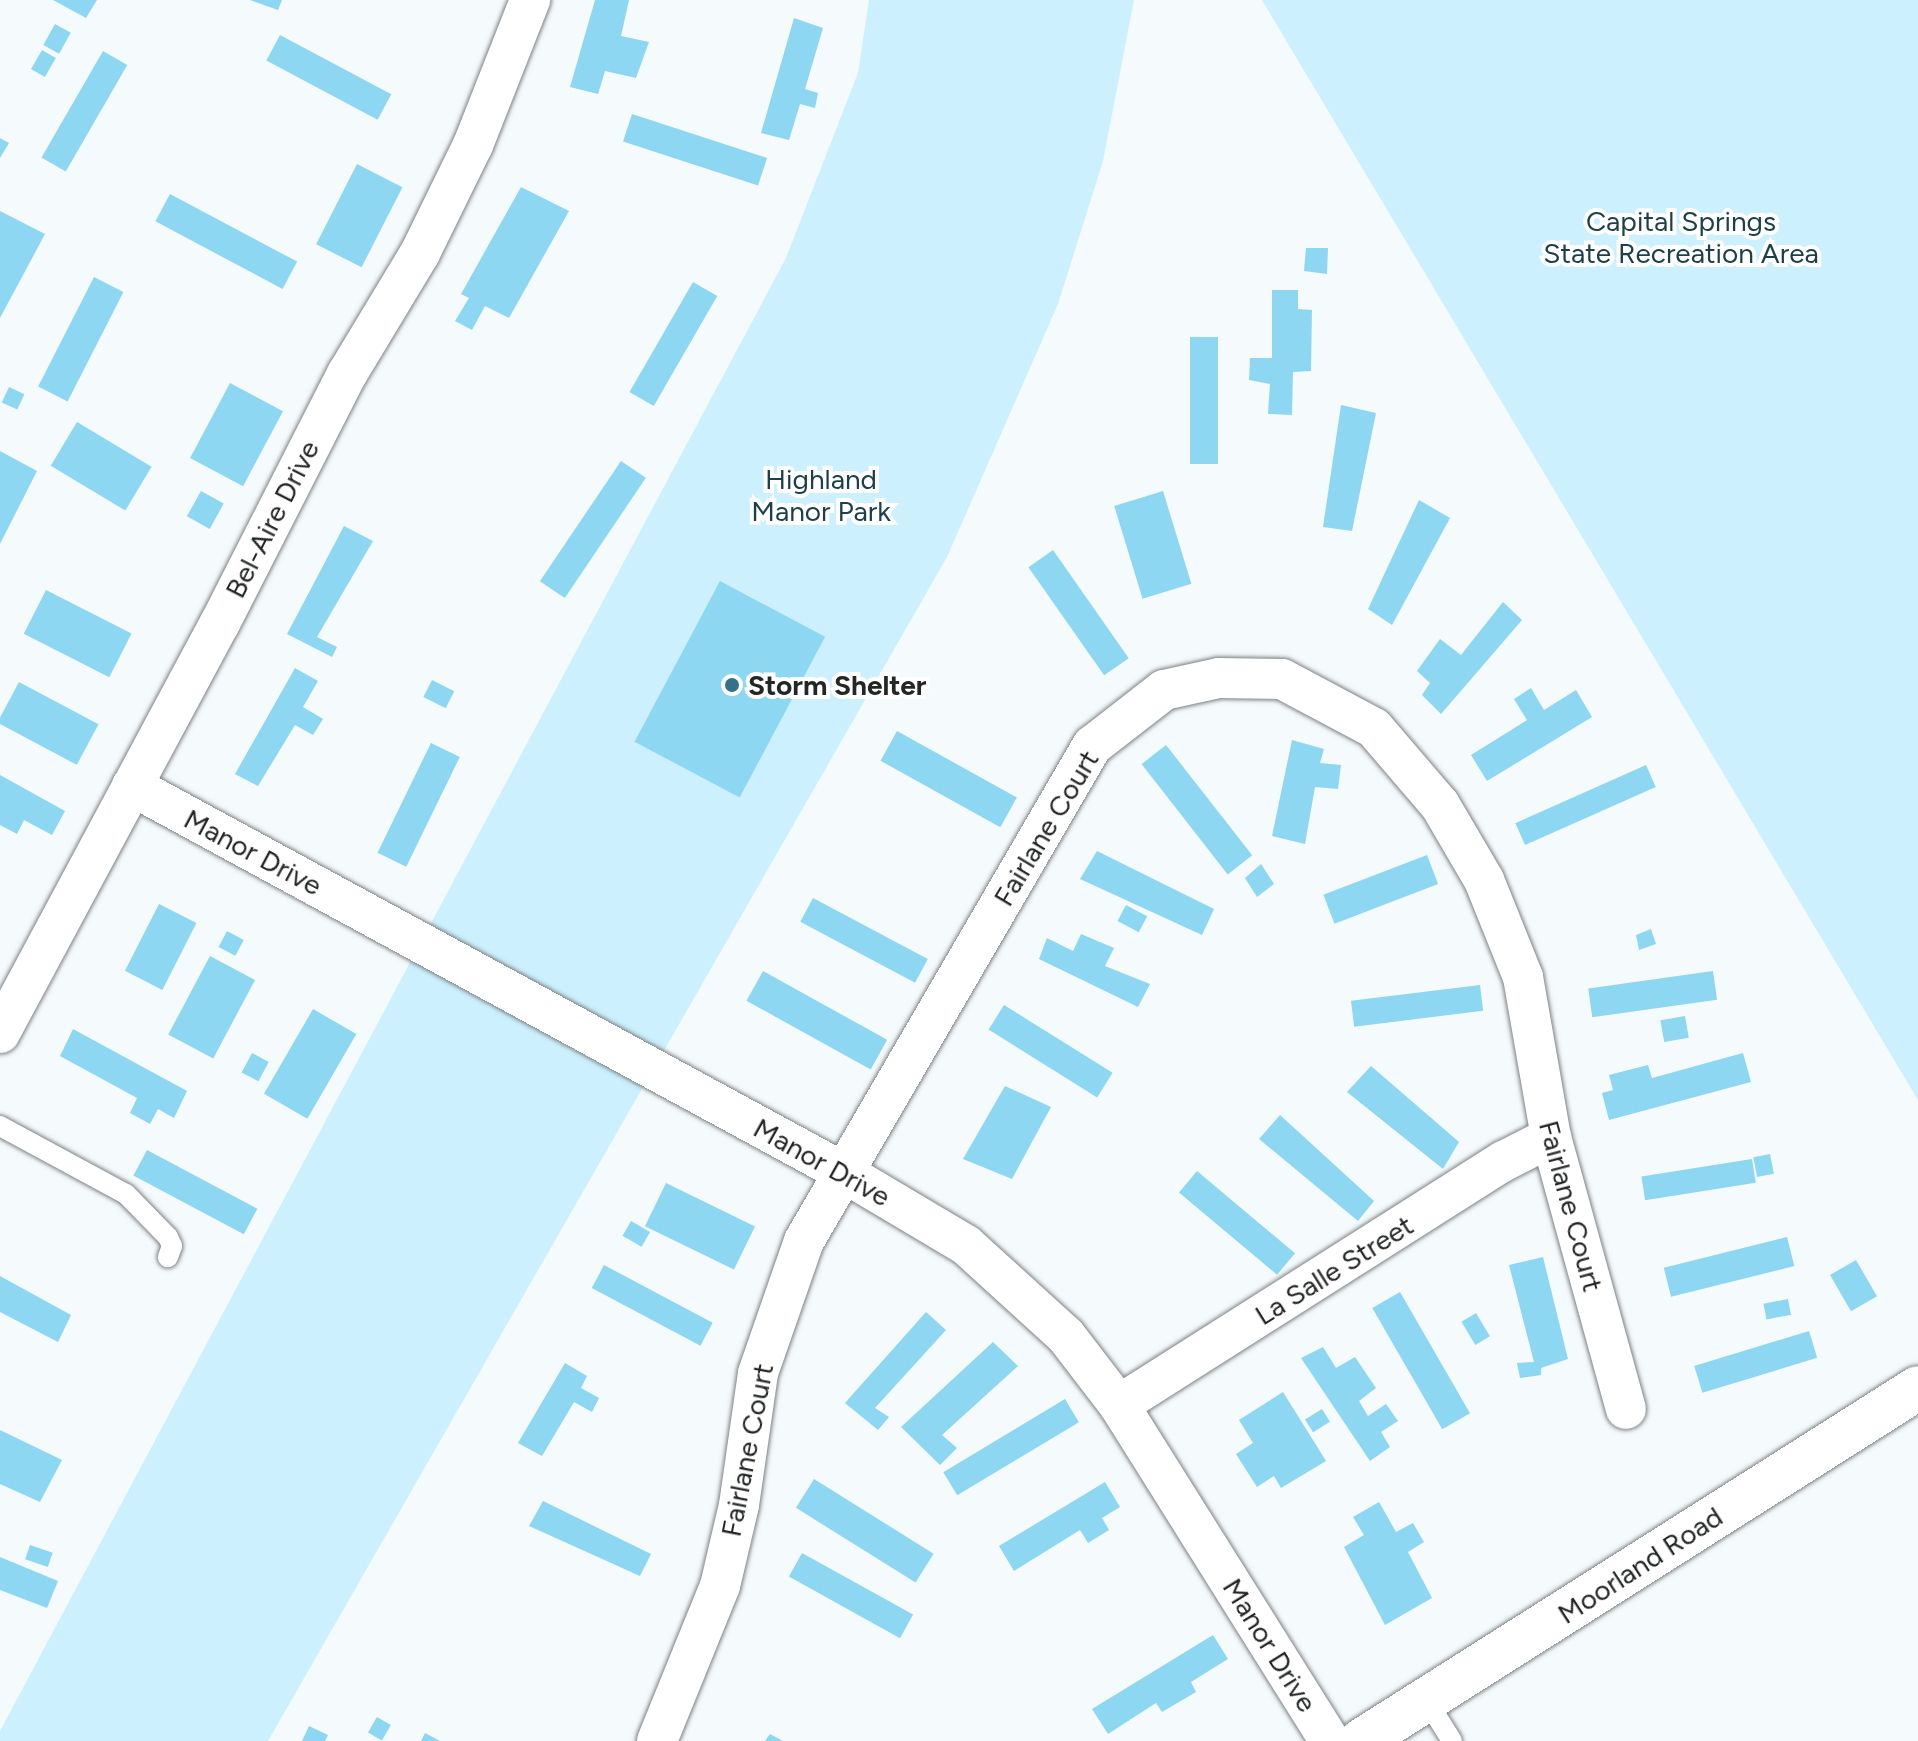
<!DOCTYPE html>
<html>
<head>
<meta charset="utf-8">
<style>
	body { margin:0 }
	#map { position:relative; width:1918px; height:1741px; overflow:hidden; background:#f5fafc; font-family:Figtree,sans-serif }
	div>[style] { position:absolute }
	.green>* { inset:0; background:#ccf0fe }
	.building>* { inset:0; background:#8dd7f2; transform-origin:0 0 }
	.roads { filter:drop-shadow(0 0 2px #7d8284) drop-shadow(0 0 2px #7d8284) }
	.service>* { height:20px; margin:-10px; padding:0 10px; transform-origin:10px; border-radius:10px; background:#fff }
	.minor>* { height:40px; margin:-20px; padding:0 20px; transform-origin:20px; border-radius:20px; background:#fff }
	.tertiary>* { height:44px; margin:-22px; padding:0 22px; transform-origin:22px; border-radius:22px; background:#fff }
	.dots>* { width:22px; height:22px; translate:-50% -50%; box-sizing:border-box; border:4px solid #fff; border-radius:50% }
	span { translate:-50% -50%; white-space:nowrap; text-align:center; line-height:1.15; -webkit-text-stroke:8px #fff; paint-order:stroke }
	.park-label { font-size:28px; color:#1c3f4b }
	.street-label { font-size:28px; color:#242626 }
	.poi-label { font-size:28px; color:#242626; font-weight:700 }
	.left { translate:0 -50%; text-align:left }
</style>
</head>
<body>
<div id="map">
	<div class="green">
		<i style="clip-path:polygon(869px 0,1134px 0,1103px 161px,1058px 304px,947px 557px,268px 1741px,0 1741px,0 1731px,786px 258px,858px 73px)"></i>
		<i style="clip-path:polygon(1262px 0,1918px 0,1918px 1100px)"></i>
	</div>
	<div class="building">
		<i style="clip-path:polygon(53px 0,97px 0,86px 18px)"></i>
		<i style="clip-path:polygon(250px 0,282px 0,278px 10px)"></i>
		<i style="clip-path:polygon(595px 0,629px 0,621px 36px,649px 42px,636px 78px,605px 71px,598px 94px,570px 87px)"></i>
		<i style="clip-path:polygon(794px 18px,823px 28px,805px 89px,818px 93px,815px 108px,800px 104px,789px 140px,761px 133px)"></i>
		<i style="left:55px;top:24px;width:18px;height:24px;rotate:29deg"></i>
		<i style="left:280px;top:35px;width:126px;height:29px;rotate:28deg"></i>
		<i style="left:42px;top:50px;width:16px;height:22px;rotate:30deg"></i>
		<i style="left:103px;top:51px;width:28px;height:123px;rotate:30deg"></i>
		<i style="left:632px;top:114px;width:142px;height:29px;rotate:18deg"></i>
		<i style="clip-path:polygon(0 138px,9px 143px,0 158px)"></i>
		<i style="left:357px;top:164px;width:51px;height:90px;rotate:27deg"></i>
		<i style="clip-path:polygon(521px 187px,569px 211px,509px 318px,485px 306px,472px 330px,455px 321px,469px 298px,461px 294px)"></i>
		<i style="left:170px;top:194px;width:144px;height:31px;rotate:28deg"></i>
		<i style="clip-path:polygon(0 211px,45px 234px,0 318px)"></i>
		<i style="clip-path:polygon(1306px 248px,1328px 248px,1327px 274px,1304px 271px)"></i>
		<i style="left:94px;top:277px;width:33px;height:123px;rotate:27deg"></i>
		<i style="left:693px;top:282px;width:28px;height:127px;rotate:30deg"></i>
		<i style="clip-path:polygon(1272px 290px,1298px 290px,1298px 309px,1312px 310px,1311px 371px,1293px 372px,1292px 415px,1268px 414px,1270px 384px,1249px 380px,1250px 358px,1272px 358px)"></i>
		<i style="left:1218px;top:337px;width:127px;height:28px;rotate:90deg"></i>
		<i style="left:230px;top:383px;width:60px;height:85px;rotate:28deg"></i>
		<i style="left:9px;top:387px;width:17px;height:17px;rotate:25deg"></i>
		<i style="clip-path:polygon(1341px 405px,1376px 413px,1352px 531px,1323px 527px)"></i>
		<i style="left:77px;top:422px;width:87px;height:51px;rotate:31deg"></i>
		<i style="clip-path:polygon(0 451px,37px 471px,0 544px)"></i>
		<i style="left:621px;top:461px;width:30px;height:145px;rotate:34deg"></i>
		<i style="left:201px;top:491px;width:26px;height:29px;rotate:29deg"></i>
		<i style="left:1163px;top:491px;width:97px;height:51px;rotate:73deg"></i>
		<i style="clip-path:polygon(1419px 500px,1450px 518px,1392px 625px,1368px 609px)"></i>
		<i style="clip-path:polygon(344px 526px,373px 541px,317px 637px,337px 647px,332px 657px,287px 634px)"></i>
		<i style="left:1053px;top:550px;width:132px;height:30px;rotate:55deg"></i>
		<i style="left:720px;top:581px;width:119px;height:182px;rotate:28deg"></i>
		<i style="left:46px;top:590px;width:96px;height:49px;rotate:27deg"></i>
		<i style="clip-path:polygon(1503px 602px,1522px 620px,1441px 714px,1422px 695px,1430px 683px,1417px 671px,1440px 639px,1461px 655px)"></i>
		<i style="clip-path:polygon(295px 668px,318px 681px,303px 707px,323px 719px,313px 735px,295px 725px,258px 786px,235px 774px)"></i>
		<i style="left:432px;top:680px;width:25px;height:19px;rotate:27deg"></i>
		<i style="left:19px;top:682px;width:90px;height:46px;rotate:28deg"></i>
		<i style="clip-path:polygon(1531px 688px,1544px 710px,1576px 690px,1592px 717px,1487px 781px,1471px 755px,1527px 720px,1514px 699px)"></i>
		<i style="left:897px;top:731px;width:137px;height:34px;rotate:29deg"></i>
		<i style="clip-path:polygon(1292px 740px,1324px 749px,1320px 763px,1341px 765px,1338px 789px,1315px 787px,1305px 844px,1272px 836px)"></i>
		<i style="left:431px;top:743px;width:32px;height:122px;rotate:26deg"></i>
		<i style="left:1166px;top:745px;width:140px;height:31px;rotate:52deg"></i>
		<i style="left:1646px;top:765px;width:24px;height:143px;rotate:66deg"></i>
		<i style="clip-path:polygon(0 775px,65px 811px,52px 835px,24px 820px,17px 834px,0 825px)"></i>
		<i style="clip-path:polygon(1097px 851px,1214px 909px,1202px 935px,1080px 879px)"></i>
		<i style="left:1427px;top:855px;width:31px;height:111px;rotate:69deg"></i>
		<i style="clip-path:polygon(1261px 864px,1274px 884px,1257px 897px,1245px 878px)"></i>
		<i style="left:813px;top:898px;width:130px;height:27px;rotate:28deg"></i>
		<i style="left:159px;top:904px;width:42px;height:75px;rotate:27deg"></i>
		<i style="left:1126px;top:905px;width:24px;height:18px;rotate:28deg"></i>
		<i style="clip-path:polygon(1651px 929px,1656px 944px,1639px 950px,1636px 935px)"></i>
		<i style="left:227px;top:931px;width:19px;height:18px;rotate:28deg"></i>
		<i style="clip-path:polygon(1081px 934px,1114px 948px,1105px 966px,1150px 984px,1138px 1007px,1039px 959px,1047px 938px,1073px 951px)"></i>
		<i style="left:210px;top:956px;width:51px;height:89px;rotate:28deg"></i>
		<i style="left:763px;top:971px;width:142px;height:34px;rotate:29deg"></i>
		<i style="left:1713px;top:971px;width:29px;height:126px;rotate:82deg"></i>
		<i style="left:1480px;top:985px;width:26px;height:130px;rotate:83deg"></i>
		<i style="left:1004px;top:1005px;width:128px;height:29px;rotate:32deg"></i>
		<i style="left:313px;top:1009px;width:50px;height:98px;rotate:30deg"></i>
		<i style="left:1685px;top:1016px;width:22px;height:25px;rotate:80deg"></i>
		<i style="clip-path:polygon(73px 1029px,187px 1091px,174px 1118px,158px 1109px,150px 1124px,130px 1113px,137px 1098px,60px 1056px)"></i>
		<i style="left:252px;top:1053px;width:19px;height:22px;rotate:28deg"></i>
		<i style="clip-path:polygon(1743px 1053px,1751px 1082px,1609px 1120px,1602px 1093px,1613px 1090px,1609px 1075px,1648px 1065px,1652px 1078px)"></i>
		<i style="clip-path:polygon(1371px 1066px,1459px 1142px,1443px 1169px,1347px 1092px)"></i>
		<i style="clip-path:polygon(1005px 1086px,1051px 1107px,1012px 1179px,963px 1159px)"></i>
		<i style="clip-path:polygon(1280px 1115px,1374px 1201px,1358px 1221px,1259px 1139px)"></i>
		<i style="left:147px;top:1150px;width:125px;height:29px;rotate:28deg"></i>
		<i style="left:1770px;top:1154px;width:20px;height:17px;rotate:79deg"></i>
		<i style="left:1752px;top:1159px;width:24px;height:112px;rotate:81deg"></i>
		<i style="left:1197px;top:1171px;width:128px;height:28px;rotate:40deg"></i>
		<i style="left:666px;top:1183px;width:99px;height:48px;rotate:26deg"></i>
		<i style="left:631px;top:1221px;width:22px;height:17px;rotate:30deg"></i>
		<i style="left:1787px;top:1237px;width:30px;height:127px;rotate:76deg"></i>
		<i style="clip-path:polygon(1543px 1257px,1568px 1359px,1541px 1368px,1541px 1375px,1520px 1378px,1517px 1363px,1534px 1362px,1509px 1265px)"></i>
		<i style="left:1856px;top:1260px;width:42px;height:30px;rotate:60deg"></i>
		<i style="left:604px;top:1265px;width:123px;height:26px;rotate:28deg"></i>
		<i style="clip-path:polygon(0 1276px,71px 1315px,58px 1342px,0 1312px)"></i>
		<i style="left:1400px;top:1292px;width:140px;height:32px;rotate:60deg"></i>
		<i style="left:1788px;top:1299px;width:16px;height:25px;rotate:79deg"></i>
		<i style="clip-path:polygon(926px 1312px,946px 1330px,875px 1408px,889px 1417px,878px 1430px,845px 1403px)"></i>
		<i style="left:1476px;top:1313px;width:27px;height:17px;rotate:59deg"></i>
		<i style="left:1809px;top:1331px;width:28px;height:120px;rotate:73deg"></i>
		<i style="clip-path:polygon(993px 1342px,1018px 1366px,942px 1435px,957px 1448px,940px 1465px,901px 1427px)"></i>
		<i style="clip-path:polygon(1323px 1347px,1336px 1368px,1355px 1357px,1376px 1388px,1359px 1401px,1368px 1416px,1386px 1404px,1398px 1421px,1381px 1432px,1390px 1447px,1370px 1461px,1301px 1358px)"></i>
		<i style="clip-path:polygon(565px 1363px,587px 1376px,581px 1388px,599px 1398px,592px 1412px,574px 1402px,542px 1456px,518px 1443px)"></i>
		<i style="clip-path:polygon(1283px 1392px,1326px 1461px,1281px 1488px,1274px 1476px,1257px 1487px,1236px 1454px,1253px 1443px,1239px 1420px)"></i>
		<i style="left:1065px;top:1399px;width:27px;height:142px;rotate:59deg"></i>
		<i style="left:1322px;top:1409px;width:15px;height:20px;rotate:58deg"></i>
		<i style="clip-path:polygon(0 1430px,62px 1460px,40px 1502px,0 1484px)"></i>
		<i style="left:814px;top:1479px;width:141px;height:34px;rotate:32deg"></i>
		<i style="clip-path:polygon(1105px 1482px,1120px 1507px,1102px 1518px,1109px 1530px,1088px 1543px,1080px 1530px,1014px 1571px,999px 1546px)"></i>
		<i style="clip-path:polygon(543px 1501px,651px 1554px,640px 1576px,529px 1526px)"></i>
		<i style="clip-path:polygon(1379px 1502px,1396px 1532px,1413px 1523px,1424px 1542px,1408px 1552px,1432px 1598px,1385px 1625px,1344px 1547px,1364px 1535px,1353px 1517px)"></i>
		<i style="left:30px;top:1545px;width:24px;height:15px;rotate:19deg"></i>
		<i style="left:802px;top:1553px;width:127px;height:27px;rotate:29deg"></i>
		<i style="clip-path:polygon(0 1557px,58px 1581px,47px 1608px,0 1590px)"></i>
		<i style="clip-path:polygon(1213px 1635px,1228px 1659px,1191px 1682px,1196px 1692px,1162px 1712px,1156px 1703px,1108px 1734px,1092px 1709px)"></i>
		<i style="left:377px;top:1717px;width:16px;height:18px;rotate:30deg"></i>
		<i style="clip-path:polygon(309px 1726px,328px 1735px,325px 1741px,302px 1741px)"></i>
		<i style="clip-path:polygon(425px 1733px,440px 1741px,421px 1741px)"></i>
		<i style="clip-path:polygon(770px 1734px,783px 1741px,765px 1741px)"></i>
	</div>
	<div class="roads">
		<div class="service">
			<i style="left:0;top:1126px;width:143px;rotate:28.4deg"></i>
			<i style="left:126px;top:1194px;width:60px;rotate:45.7deg"></i>
			<i style="left:168px;top:1237px;width:10px;rotate:66deg"></i>
			<i style="left:172px;top:1246px;width:12px;rotate:110deg"></i>
			<i style="left:1427px;top:1701px;width:47px;rotate:58deg"></i>
		</div>
		<div class="minor">
			<i style="left:132px;top:786px;width:809px;rotate:28.5deg"></i>
			<i style="left:843px;top:1172px;width:143px;rotate:30.7deg"></i>
			<i style="left:966px;top:1245px;width:135px;rotate:42.3deg"></i>
			<i style="left:1066px;top:1336px;width:87px;rotate:52.5deg"></i>
			<i style="left:1119px;top:1405px;width:397px;rotate:57.9deg"></i>
			<i style="left:0;top:1033px;width:465px;rotate:-61.8deg"></i>
			<i style="left:220px;top:623px;width:280px;rotate:-63deg"></i>
			<i style="left:347px;top:374px;width:141px;rotate:-58.9deg"></i>
			<i style="left:420px;top:253px;width:120px;rotate:-63.9deg"></i>
			<i style="left:473px;top:145px;width:156px;rotate:-68.5deg"></i>
			<i style="left:1119px;top:1405px;width:456px;rotate:-32.4deg"></i>
			<i style="left:1504px;top:1161px;width:53px;rotate:-27.1deg"></i>
			<i style="left:657px;top:1741px;width:167px;rotate:-67.9deg"></i>
			<i style="left:720px;top:1586px;width:83px;rotate:-76.8deg"></i>
			<i style="left:739px;top:1505px;width:133px;rotate:-81.8deg"></i>
			<i style="left:758px;top:1373px;width:140px;rotate:-70.8deg"></i>
			<i style="left:804px;top:1241px;width:573px;rotate:-59.81deg"></i>
			<i style="left:1092px;top:746px;width:91px;rotate:-37.9deg"></i>
			<i style="left:1164px;top:690px;width:56px;rotate:-12.3deg"></i>
			<i style="left:1219px;top:678px;width:63px;rotate:0.9deg"></i>
			<i style="left:1282px;top:679px;width:104px;rotate:28deg"></i>
			<i style="left:1374px;top:728px;width:101px;rotate:49.4deg"></i>
			<i style="left:1440px;top:805px;width:87px;rotate:59.6deg"></i>
			<i style="left:1484px;top:880px;width:105px;rotate:68.1deg"></i>
			<i style="left:1523px;top:977px;width:162px;rotate:80.1deg"></i>
			<i style="left:1551px;top:1137px;width:282px;rotate:74.6deg"></i>
		</div>
		<div class="tertiary">
			<i style="left:1361px;top:1741px;width:659px;rotate:-32.36deg"></i>
		</div>
	</div>
	<div class="dots">
		<i style="left:732px;top:685px;background:#337287"></i>
	</div>
	<div class="park-label">
		<span style="left:1681px;top:237px">Capital Springs<br>State Recreation Area</span>
		<span style="left:821px;top:495px">Highland<br>Manor Park</span>
	</div>
	<div class="street-label">
		<span style="left:272px;top:519px;rotate:-63deg">Bel-Aire Drive</span>
		<span style="left:1046px;top:828px;rotate:-59deg">Fairlane Court</span>
		<span style="left:253px;top:852px;rotate:28deg">Manor Drive</span>
		<span style="left:822px;top:1162px;rotate:29deg">Manor Drive</span>
		<span style="left:1571px;top:1206px;rotate:75deg">Fairlane Court</span>
		<span style="left:1334px;top:1270px;rotate:-32deg">La Salle Street</span>
		<span style="left:747px;top:1450px;rotate:-79deg">Fairlane Court</span>
		<span style="left:1640px;top:1565px;rotate:-33deg">Moorland Road</span>
		<span style="left:1270px;top:1645px;rotate:58deg">Manor Drive</span>
	</div>
	<div class="poi-label">
		<span class="left" style="left:748px;top:685px">Storm Shelter</span>
	</div>
</div>
</body>
</html>
